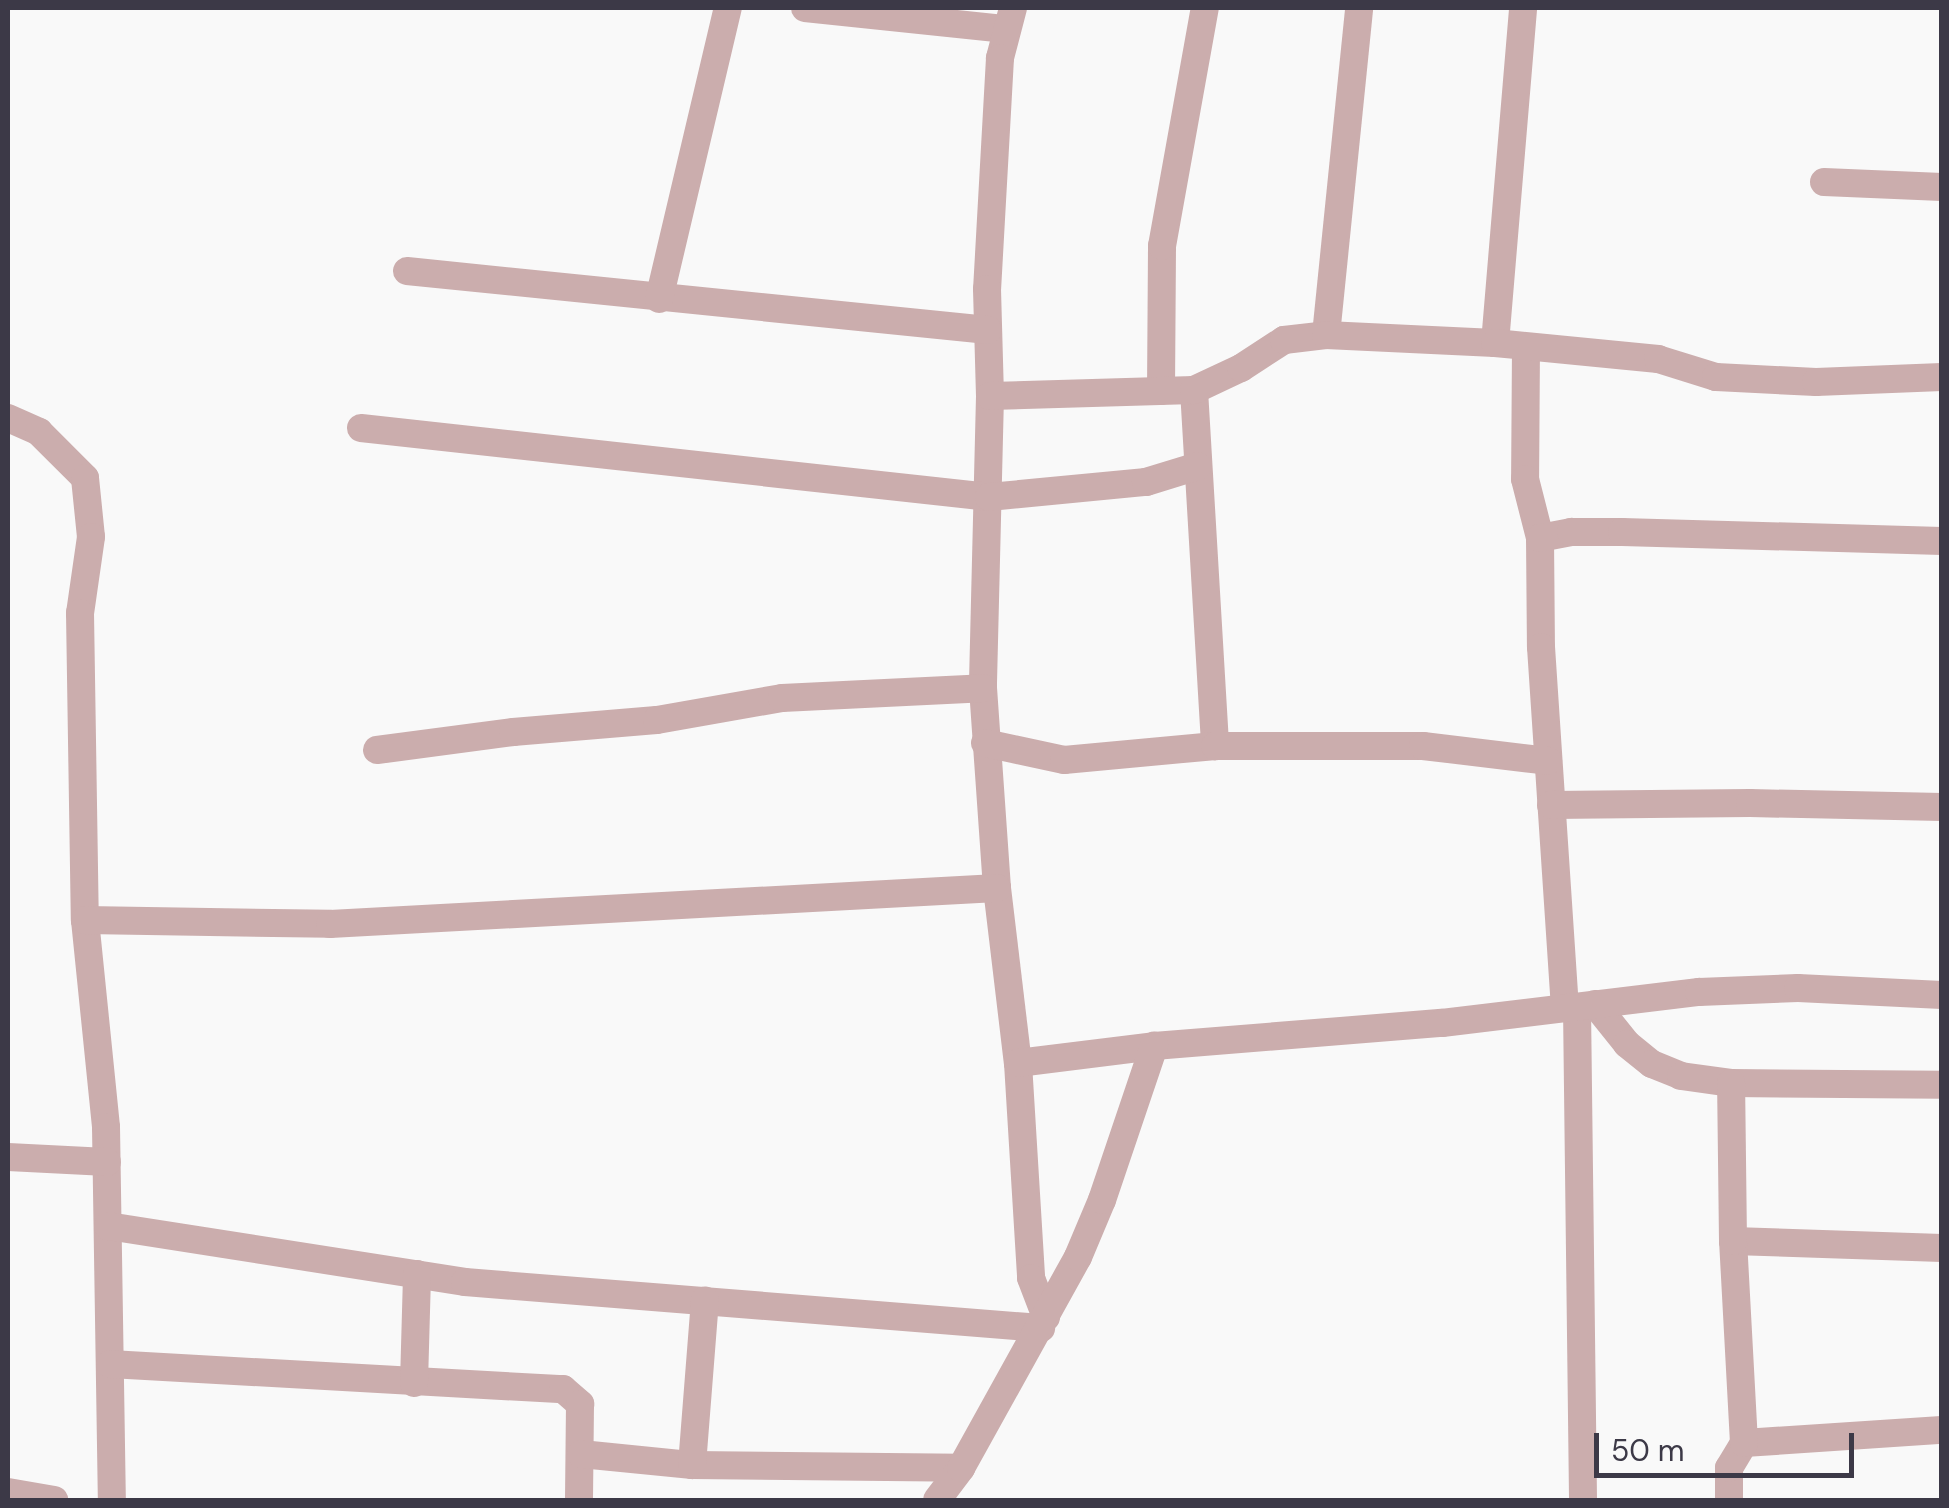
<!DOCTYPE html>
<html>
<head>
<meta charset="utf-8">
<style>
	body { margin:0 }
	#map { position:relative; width:1949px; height:1508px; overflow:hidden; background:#f9f9f9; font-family:"DM Sans",sans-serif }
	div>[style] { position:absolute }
	.minor>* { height:28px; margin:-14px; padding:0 14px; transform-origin:14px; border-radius:14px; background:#cbadad }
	span { translate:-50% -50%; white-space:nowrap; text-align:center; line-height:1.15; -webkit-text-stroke:9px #f9f9f9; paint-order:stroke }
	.frame { position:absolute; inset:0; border:10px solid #3c3947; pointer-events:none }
	.scale { position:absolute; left:1594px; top:1433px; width:260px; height:45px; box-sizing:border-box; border:5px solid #3c3947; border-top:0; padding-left:12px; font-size:30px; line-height:35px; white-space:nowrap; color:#3c3947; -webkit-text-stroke:8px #f9f9f9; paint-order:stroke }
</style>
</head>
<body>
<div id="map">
	<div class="minor">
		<i style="left:805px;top:8px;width:202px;rotate:6deg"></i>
		<i style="left:1013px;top:8px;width:52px;rotate:104.6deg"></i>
		<i style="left:1000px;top:58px;width:231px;rotate:93.2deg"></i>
		<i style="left:987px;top:289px;width:107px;rotate:88.4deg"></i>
		<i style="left:990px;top:396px;width:292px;rotate:91.4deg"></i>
		<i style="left:983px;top:688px;width:200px;rotate:86deg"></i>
		<i style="left:997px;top:888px;width:176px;rotate:83.2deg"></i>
		<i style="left:1018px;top:1063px;width:215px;rotate:86.5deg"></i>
		<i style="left:1031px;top:1278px;width:42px;rotate:69deg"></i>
		<i style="left:1824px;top:182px;width:118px;rotate:2.4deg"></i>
		<i style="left:407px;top:271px;width:584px;rotate:5.8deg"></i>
		<i style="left:659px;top:299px;width:299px;rotate:-76.7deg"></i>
		<i style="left:1326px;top:335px;width:329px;rotate:-84.2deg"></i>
		<i style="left:1495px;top:343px;width:336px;rotate:-85.2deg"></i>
		<i style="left:1526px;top:347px;width:132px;rotate:90.4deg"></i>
		<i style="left:1525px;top:479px;width:61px;rotate:75.7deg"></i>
		<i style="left:1540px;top:538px;width:109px;rotate:89.5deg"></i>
		<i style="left:1541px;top:647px;width:362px;rotate:86.2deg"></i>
		<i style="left:1194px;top:390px;width:357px;rotate:86.6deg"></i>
		<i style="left:1161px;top:391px;width:145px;rotate:-89.6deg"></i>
		<i style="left:1162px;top:246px;width:242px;rotate:-79.8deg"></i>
		<i style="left:990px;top:396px;width:204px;rotate:-1.7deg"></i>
		<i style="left:1194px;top:390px;width:52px;rotate:-25.1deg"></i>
		<i style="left:1241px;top:368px;width:51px;rotate:-33.1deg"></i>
		<i style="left:1284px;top:340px;width:42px;rotate:-6.8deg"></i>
		<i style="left:1326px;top:335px;width:169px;rotate:2.7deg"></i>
		<i style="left:1495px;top:343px;width:164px;rotate:5.6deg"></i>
		<i style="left:1658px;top:359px;width:61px;rotate:17.2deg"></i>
		<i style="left:1716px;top:377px;width:100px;rotate:2.9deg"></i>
		<i style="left:1816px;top:382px;width:126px;rotate:-2.3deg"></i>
		<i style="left:8px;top:418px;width:34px;rotate:24deg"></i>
		<i style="left:39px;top:432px;width:65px;rotate:45deg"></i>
		<i style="left:85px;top:478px;width:59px;rotate:84.2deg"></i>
		<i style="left:91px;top:537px;width:77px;rotate:98.2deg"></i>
		<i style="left:80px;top:613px;width:307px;rotate:89.1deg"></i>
		<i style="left:85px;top:920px;width:208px;rotate:84.2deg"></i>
		<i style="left:106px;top:1127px;width:373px;rotate:89.1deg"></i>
		<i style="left:361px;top:428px;width:632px;rotate:6.27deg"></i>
		<i style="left:989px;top:497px;width:158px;rotate:-5.5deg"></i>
		<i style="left:1146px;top:482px;width:54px;rotate:-17.1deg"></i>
		<i style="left:1540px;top:538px;width:32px;rotate:-11deg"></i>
		<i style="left:1571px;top:532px;width:51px"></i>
		<i style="left:1622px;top:532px;width:320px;rotate:1.6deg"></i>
		<i style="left:985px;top:743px;width:81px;rotate:12.1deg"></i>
		<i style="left:1064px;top:760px;width:152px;rotate:-5.3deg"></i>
		<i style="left:1215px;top:746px;width:208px"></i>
		<i style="left:1423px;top:746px;width:126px;rotate:6.8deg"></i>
		<i style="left:377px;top:750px;width:137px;rotate:-7.5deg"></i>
		<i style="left:513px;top:732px;width:144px;rotate:-4.8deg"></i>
		<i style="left:657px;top:720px;width:127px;rotate:-10deg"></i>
		<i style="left:782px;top:698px;width:201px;rotate:-2.8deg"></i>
		<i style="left:1551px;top:805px;width:199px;rotate:-0.6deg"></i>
		<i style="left:1750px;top:803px;width:192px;rotate:1.2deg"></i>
		<i style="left:85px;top:920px;width:245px;rotate:0.9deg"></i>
		<i style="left:330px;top:924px;width:668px;rotate:-3.09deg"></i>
		<i style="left:1595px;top:1004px;width:51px;rotate:51.3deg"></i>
		<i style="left:1627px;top:1044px;width:32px;rotate:39deg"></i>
		<i style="left:1652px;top:1064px;width:31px;rotate:22deg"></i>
		<i style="left:1681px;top:1076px;width:50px;rotate:8deg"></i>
		<i style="left:1731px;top:1083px;width:211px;rotate:0.5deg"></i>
		<i style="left:1577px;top:1007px;width:493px;rotate:89.3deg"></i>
		<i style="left:1018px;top:1063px;width:137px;rotate:-7.1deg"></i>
		<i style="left:1154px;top:1046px;width:289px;rotate:-4.6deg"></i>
		<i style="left:1442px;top:1023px;width:259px;rotate:-6.9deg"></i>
		<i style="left:1699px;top:992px;width:99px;rotate:-2.3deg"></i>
		<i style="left:1798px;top:988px;width:144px;rotate:2.8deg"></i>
		<i style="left:8px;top:1157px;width:99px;rotate:2.9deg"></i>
		<i style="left:108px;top:1226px;width:361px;rotate:8.9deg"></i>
		<i style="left:465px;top:1282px;width:578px;rotate:4.57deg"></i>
		<i style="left:1733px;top:1241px;width:209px;rotate:1.9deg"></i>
		<i style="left:110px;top:1364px;width:454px;rotate:3.2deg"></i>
		<i style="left:563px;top:1389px;width:23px;rotate:41deg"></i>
		<i style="left:580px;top:1404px;width:96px;rotate:90.6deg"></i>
		<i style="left:414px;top:1383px;width:109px;rotate:-88.4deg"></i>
		<i style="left:1744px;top:1443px;width:198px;rotate:-3.8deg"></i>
		<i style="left:581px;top:1454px;width:112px;rotate:5.7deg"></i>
		<i style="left:692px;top:1465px;width:269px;rotate:0.6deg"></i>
		<i style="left:692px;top:1465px;width:165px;rotate:-85.5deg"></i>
		<i style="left:8px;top:1492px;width:47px;rotate:9.9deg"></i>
		<i style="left:937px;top:1500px;width:40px;rotate:-53deg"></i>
		<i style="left:961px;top:1468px;width:241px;rotate:-61deg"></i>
		<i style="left:1078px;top:1257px;width:62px;rotate:-67.2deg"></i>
		<i style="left:1102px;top:1200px;width:163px;rotate:-71.3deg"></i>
		<i style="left:1729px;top:1500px;width:32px;rotate:-90deg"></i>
		<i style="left:1729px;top:1468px;width:29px;rotate:-59deg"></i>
		<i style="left:1744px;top:1443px;width:202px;rotate:-93.1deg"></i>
		<i style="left:1733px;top:1241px;width:158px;rotate:-90.7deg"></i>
	</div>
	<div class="frame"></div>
	<div class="scale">50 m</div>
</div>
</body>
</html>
